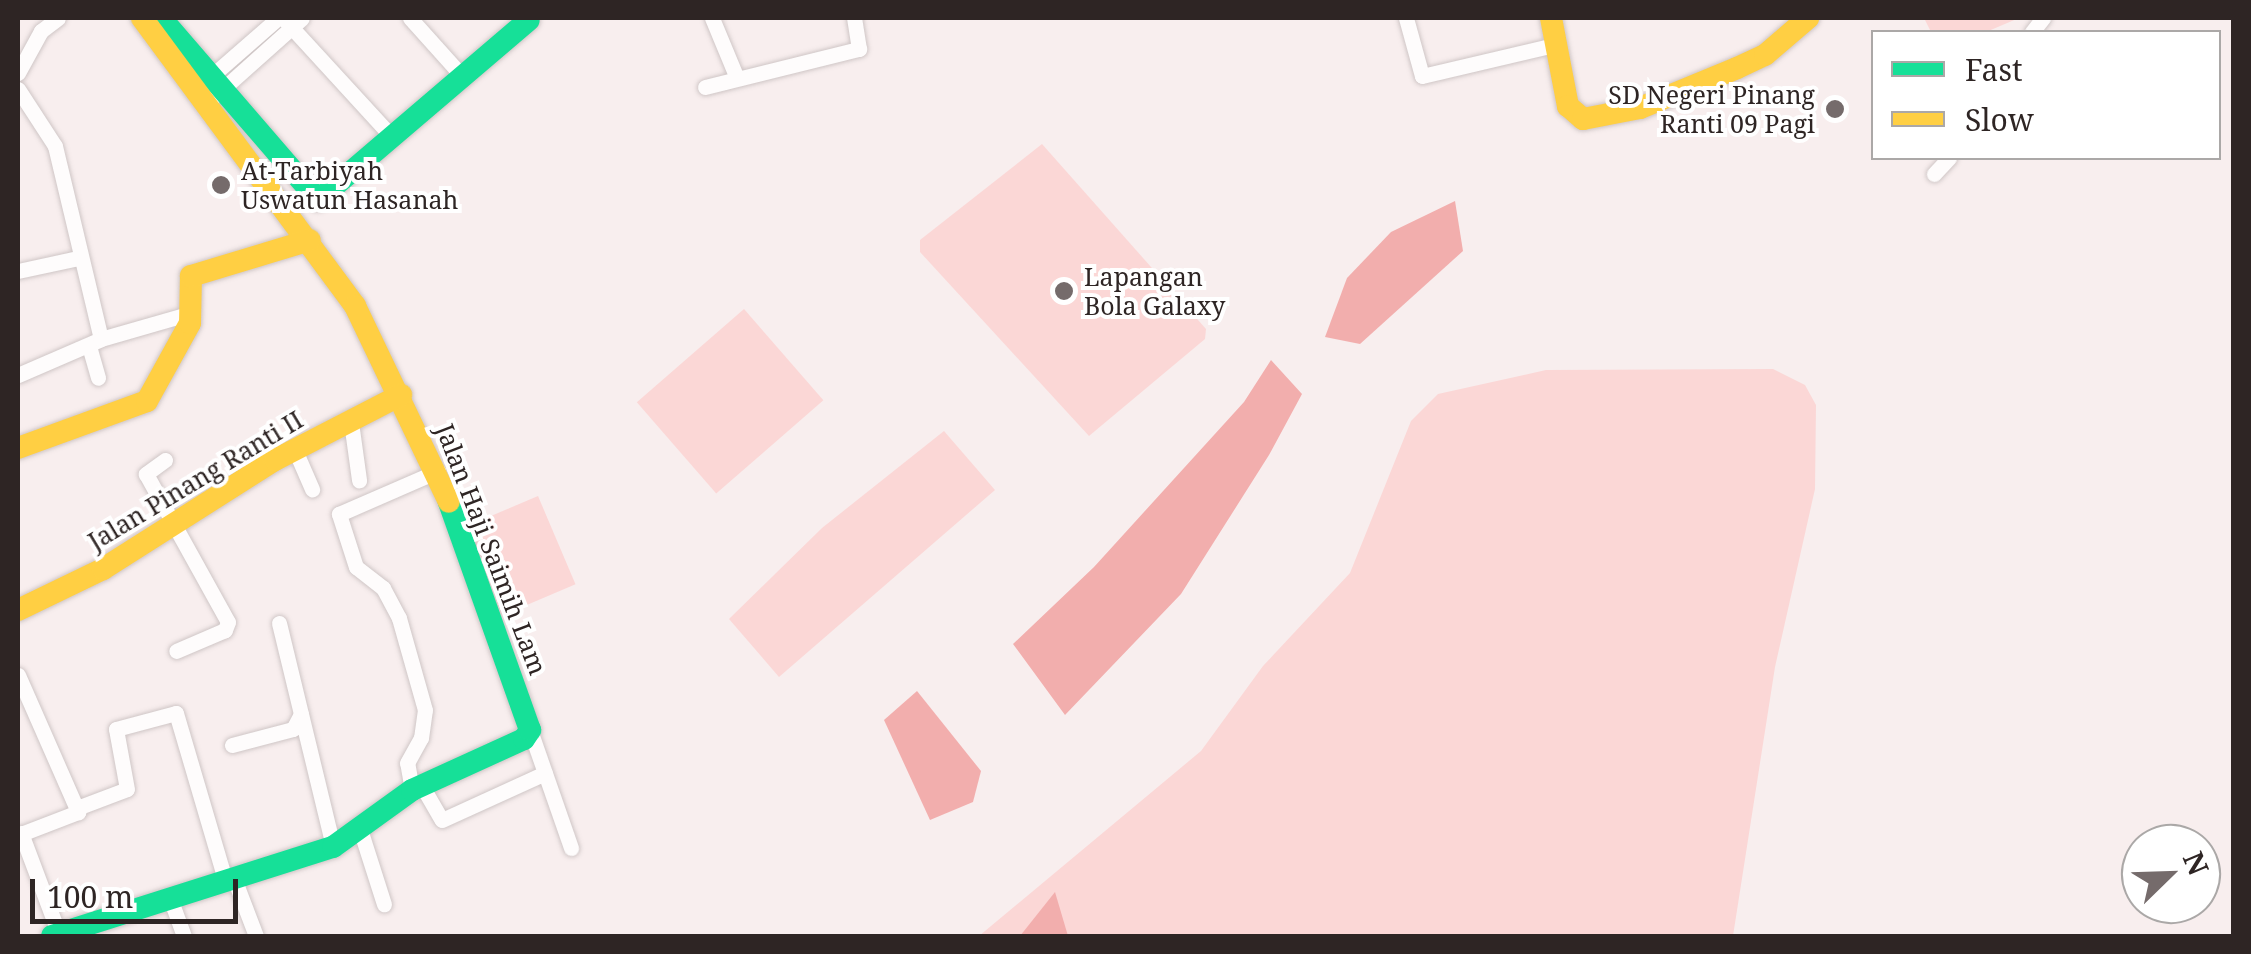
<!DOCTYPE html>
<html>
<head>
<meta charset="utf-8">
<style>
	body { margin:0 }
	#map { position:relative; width:2251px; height:954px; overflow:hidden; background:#f8eeee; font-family:"Noto Serif",serif }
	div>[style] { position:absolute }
	.green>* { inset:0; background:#fbd7d6; transform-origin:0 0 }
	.water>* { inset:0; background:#f2aead }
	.roads { filter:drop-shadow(0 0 2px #cfc6c6) drop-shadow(0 0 2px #cfc6c6) }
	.street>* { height:15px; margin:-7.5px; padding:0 7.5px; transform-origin:7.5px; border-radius:7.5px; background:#fefcfc }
	.fast>* { height:22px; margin:-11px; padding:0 11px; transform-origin:11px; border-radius:11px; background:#16e098 }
	.slow>* { height:22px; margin:-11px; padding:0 11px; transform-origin:11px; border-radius:11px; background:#ffcf43 }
	.dots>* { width:28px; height:28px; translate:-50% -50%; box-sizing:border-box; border:5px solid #fff; border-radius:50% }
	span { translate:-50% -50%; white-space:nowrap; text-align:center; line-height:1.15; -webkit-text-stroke:8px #fff; paint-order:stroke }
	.poi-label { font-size:25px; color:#2e2524 }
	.right { translate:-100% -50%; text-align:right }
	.left { translate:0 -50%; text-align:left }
	.street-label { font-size:25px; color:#2e2524 }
	.frame { position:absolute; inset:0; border:20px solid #2e2524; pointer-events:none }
	.legend { position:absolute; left:1871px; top:30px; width:350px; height:130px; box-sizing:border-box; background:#fff; border:2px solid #aba8a7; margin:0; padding:12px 18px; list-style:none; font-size:30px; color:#2e2524 }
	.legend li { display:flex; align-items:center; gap:20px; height:50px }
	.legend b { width:50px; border:2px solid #aba8a7 }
	.north { position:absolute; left:2121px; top:824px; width:100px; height:100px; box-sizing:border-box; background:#fff; border:2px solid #aba8a7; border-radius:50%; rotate:67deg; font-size:28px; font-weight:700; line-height:40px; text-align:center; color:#2e2524 }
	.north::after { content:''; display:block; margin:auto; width:35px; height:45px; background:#756b6b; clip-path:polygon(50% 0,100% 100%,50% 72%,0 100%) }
	.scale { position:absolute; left:30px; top:879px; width:208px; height:45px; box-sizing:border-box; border:5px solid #2e2524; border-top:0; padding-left:12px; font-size:30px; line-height:35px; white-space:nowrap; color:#2e2524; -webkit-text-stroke:8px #fff; paint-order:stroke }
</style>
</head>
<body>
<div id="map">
	<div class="green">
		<i style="clip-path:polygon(1924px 18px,2019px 18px,1986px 32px,1931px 32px)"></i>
		<i style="clip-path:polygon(1042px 144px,1206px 329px,1205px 339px,1089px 436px,920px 252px,920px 240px)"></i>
		<i style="left:744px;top:309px;width:121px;height:142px;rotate:49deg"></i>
		<i style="clip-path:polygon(1773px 369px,1805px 385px,1816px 405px,1815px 489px,1775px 667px,1733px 936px,979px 936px,1201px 751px,1263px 666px,1350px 573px,1411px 421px,1438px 394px,1546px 370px)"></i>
		<i style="clip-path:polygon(944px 431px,995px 490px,779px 677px,729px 619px,822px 528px)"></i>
		<i style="left:538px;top:496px;width:96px;height:83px;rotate:67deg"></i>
	</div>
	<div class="water">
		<i style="clip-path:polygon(1455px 201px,1463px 251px,1360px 344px,1325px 337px,1347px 278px,1391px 232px)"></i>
		<i style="clip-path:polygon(1271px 360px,1302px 394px,1269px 455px,1181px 594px,1065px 715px,1013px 644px,1094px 567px,1244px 402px)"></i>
		<i style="clip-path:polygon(917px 691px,981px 771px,973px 802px,930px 820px,884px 720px)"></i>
		<i style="clip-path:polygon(1055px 892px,1068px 936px,1020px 936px)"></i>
	</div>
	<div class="roads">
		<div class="street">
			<i style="left:283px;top:18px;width:163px;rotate:47.5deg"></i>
			<i style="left:410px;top:18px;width:79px;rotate:48.1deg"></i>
			<i style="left:712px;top:18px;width:63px;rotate:67.5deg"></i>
			<i style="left:1406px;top:18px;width:60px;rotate:74.6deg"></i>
			<i style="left:1422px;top:76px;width:140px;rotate:-13.2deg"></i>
			<i style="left:2032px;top:32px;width:18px;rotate:-52deg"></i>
			<i style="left:18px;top:73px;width:48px;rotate:-61.3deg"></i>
			<i style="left:41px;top:31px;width:21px;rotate:-37deg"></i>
			<i style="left:207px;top:80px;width:94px;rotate:-41.1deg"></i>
			<i style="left:705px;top:87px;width:159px;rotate:-13.9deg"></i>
			<i style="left:859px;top:49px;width:31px;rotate:-99deg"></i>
			<i style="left:18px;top:89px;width:68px;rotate:57deg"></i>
			<i style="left:55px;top:146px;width:198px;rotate:76.6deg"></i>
			<i style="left:216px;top:95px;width:115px;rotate:-41.8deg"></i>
			<i style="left:1934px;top:174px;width:22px;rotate:-47deg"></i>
			<i style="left:18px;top:271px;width:61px;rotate:-12.2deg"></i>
			<i style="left:89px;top:346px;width:33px;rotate:74deg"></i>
			<i style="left:18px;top:375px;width:90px;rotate:-23.4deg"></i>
			<i style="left:101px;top:339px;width:94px;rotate:-16.1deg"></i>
			<i style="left:351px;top:422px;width:59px;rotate:82.1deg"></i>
			<i style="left:295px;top:450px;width:43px;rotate:66.4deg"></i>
			<i style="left:165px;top:460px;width:24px;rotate:144deg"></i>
			<i style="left:146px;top:474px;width:169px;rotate:61deg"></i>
			<i style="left:228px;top:622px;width:9px;rotate:111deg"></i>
			<i style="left:225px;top:630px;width:53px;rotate:156.8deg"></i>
			<i style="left:279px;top:623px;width:230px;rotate:76.4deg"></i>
			<i style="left:18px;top:675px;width:150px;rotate:66.3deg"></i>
			<i style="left:78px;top:812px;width:64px;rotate:159deg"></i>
			<i style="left:530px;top:730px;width:125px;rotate:70.8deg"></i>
			<i style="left:232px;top:745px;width:63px;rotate:-14.7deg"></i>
			<i style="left:293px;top:729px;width:17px;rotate:-62deg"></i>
			<i style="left:422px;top:786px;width:39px;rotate:60deg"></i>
			<i style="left:442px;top:820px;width:113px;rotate:-24.5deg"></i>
			<i style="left:412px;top:790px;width:27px;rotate:-100deg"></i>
			<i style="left:407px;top:763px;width:29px;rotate:-61deg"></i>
			<i style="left:421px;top:738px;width:28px;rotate:-82deg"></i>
			<i style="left:425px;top:710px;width:96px;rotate:-105.8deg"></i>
			<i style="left:399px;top:618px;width:34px;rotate:-118deg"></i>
			<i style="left:383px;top:588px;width:34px;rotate:-142deg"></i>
			<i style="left:356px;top:567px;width:56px;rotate:-107.8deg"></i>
			<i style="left:339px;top:514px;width:108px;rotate:-23.5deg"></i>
			<i style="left:77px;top:808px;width:53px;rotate:-20.8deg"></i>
			<i style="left:127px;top:789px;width:61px;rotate:-100.4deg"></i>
			<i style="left:116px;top:729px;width:62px;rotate:-14.9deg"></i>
			<i style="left:176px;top:713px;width:177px;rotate:73.6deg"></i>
			<i style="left:360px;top:829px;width:79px;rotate:72.3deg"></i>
			<i style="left:21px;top:833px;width:108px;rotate:69.4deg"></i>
			<i style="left:235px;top:881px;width:59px;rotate:69.1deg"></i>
			<i style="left:170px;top:898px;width:40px;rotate:69.8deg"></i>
		</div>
		<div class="fast">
			<i style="left:161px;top:18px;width:240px;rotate:49.2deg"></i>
			<i style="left:318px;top:200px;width:277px;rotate:-40.5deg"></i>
			<i style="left:52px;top:936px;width:295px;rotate:-17.6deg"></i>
			<i style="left:333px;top:847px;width:97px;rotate:-35.8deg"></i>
			<i style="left:412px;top:790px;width:123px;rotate:-24.5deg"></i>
			<i style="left:524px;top:739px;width:11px;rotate:-56deg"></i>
			<i style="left:530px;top:730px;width:242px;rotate:-109.6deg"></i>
		</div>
		<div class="slow">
			<i style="left:142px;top:18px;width:358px;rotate:53.5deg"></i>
			<i style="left:355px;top:306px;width:217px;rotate:64.4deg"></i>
			<i style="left:1551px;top:18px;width:90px;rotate:79.1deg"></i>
			<i style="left:1568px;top:106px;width:20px;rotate:41deg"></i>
			<i style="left:1583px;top:119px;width:58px;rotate:-10.9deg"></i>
			<i style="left:1640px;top:108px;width:105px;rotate:-22.4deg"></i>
			<i style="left:1737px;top:68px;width:31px;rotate:-25deg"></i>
			<i style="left:1765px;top:55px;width:57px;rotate:-40.7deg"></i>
			<i style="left:18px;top:448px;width:137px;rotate:-20deg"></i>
			<i style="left:147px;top:401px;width:89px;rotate:-61.1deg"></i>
			<i style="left:190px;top:323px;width:47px;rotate:-88.8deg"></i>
			<i style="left:191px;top:276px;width:124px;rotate:-16.8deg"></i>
			<i style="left:18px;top:610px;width:94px;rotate:-25.8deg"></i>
			<i style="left:103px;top:569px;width:204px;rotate:-32.4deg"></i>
			<i style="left:275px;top:460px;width:142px;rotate:-27.3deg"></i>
		</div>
	</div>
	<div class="dots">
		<i style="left:1835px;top:109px;background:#756b6b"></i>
		<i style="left:221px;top:185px;background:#756b6b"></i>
		<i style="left:1064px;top:291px;background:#756b6b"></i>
	</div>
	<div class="poi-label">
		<span class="right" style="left:1815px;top:109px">SD Negeri Pinang<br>Ranti 09 Pagi</span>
		<span class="left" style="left:241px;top:185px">At-Tarbiyah<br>Uswatun Hasanah</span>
		<span class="left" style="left:1084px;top:291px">Lapangan<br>Bola Galaxy</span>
	</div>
	<div class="street-label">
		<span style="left:195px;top:480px;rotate:-31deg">Jalan Pinang Ranti II</span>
		<span style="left:492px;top:549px;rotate:69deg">Jalan Haji Saimih Lam</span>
	</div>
	<div class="frame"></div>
	<ul class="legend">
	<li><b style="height:12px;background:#16e098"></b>Fast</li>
	<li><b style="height:12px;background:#ffcf43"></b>Slow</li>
	</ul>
	<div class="north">N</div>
	<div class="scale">100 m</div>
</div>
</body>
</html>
